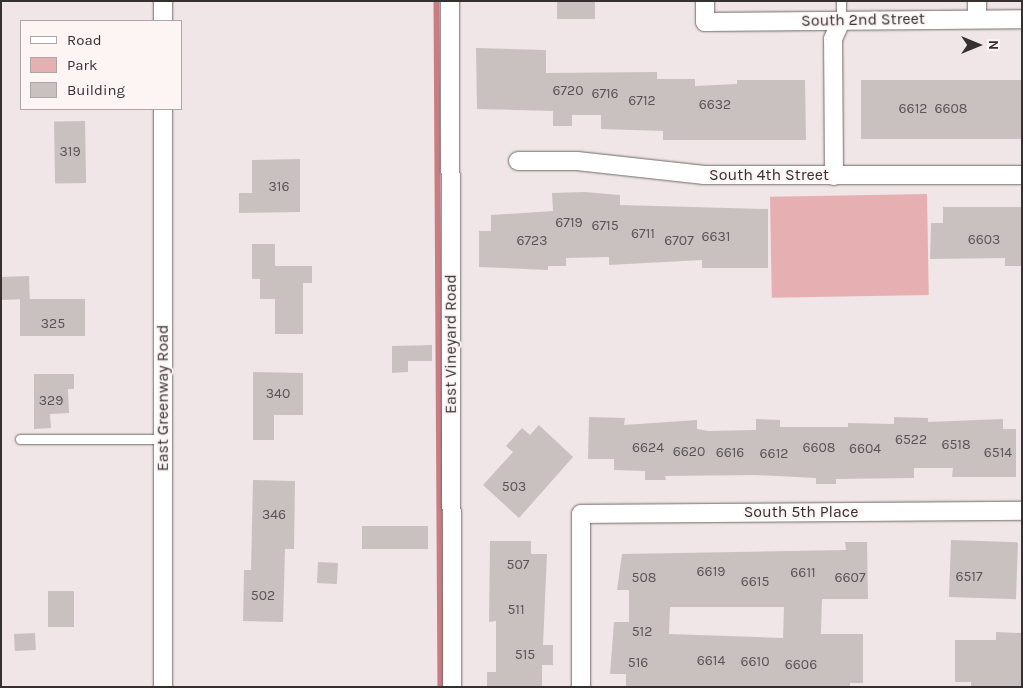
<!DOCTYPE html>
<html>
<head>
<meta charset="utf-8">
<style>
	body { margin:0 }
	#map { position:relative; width:1023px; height:688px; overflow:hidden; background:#f0e6e7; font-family:Karla,sans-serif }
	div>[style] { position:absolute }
	.green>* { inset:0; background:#e6afb2; transform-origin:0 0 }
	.stream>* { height:5.5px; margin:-2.75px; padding:0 2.75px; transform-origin:2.75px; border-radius:2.75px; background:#c97d83 }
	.building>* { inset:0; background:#c9c0c0; transform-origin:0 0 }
	.roads { filter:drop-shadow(0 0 1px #706868) drop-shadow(0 0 1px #706868) }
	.lane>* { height:9px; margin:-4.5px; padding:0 4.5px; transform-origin:4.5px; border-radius:4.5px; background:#fff }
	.street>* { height:18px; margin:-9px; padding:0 9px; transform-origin:9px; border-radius:9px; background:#fff }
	span { translate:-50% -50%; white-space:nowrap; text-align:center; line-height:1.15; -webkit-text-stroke:4px #fdf4f4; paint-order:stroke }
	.number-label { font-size:14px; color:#5a5555 }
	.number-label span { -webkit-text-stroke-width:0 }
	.street-label { font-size:16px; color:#353131 }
	.frame { position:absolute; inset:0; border:2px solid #353131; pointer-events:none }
	.legend { position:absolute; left:20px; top:20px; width:162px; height:90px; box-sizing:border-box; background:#fdf4f4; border:1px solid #ada6a6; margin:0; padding:6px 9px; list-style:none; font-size:15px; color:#353131 }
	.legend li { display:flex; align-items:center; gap:10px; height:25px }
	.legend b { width:25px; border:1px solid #ada6a6 }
	.north { position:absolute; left:953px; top:20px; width:50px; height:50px; -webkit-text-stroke:4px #fdf4f4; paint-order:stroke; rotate:90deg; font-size:14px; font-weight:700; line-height:20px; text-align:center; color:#353131 }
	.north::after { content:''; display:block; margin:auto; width:18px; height:22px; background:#353131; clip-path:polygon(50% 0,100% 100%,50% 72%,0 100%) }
</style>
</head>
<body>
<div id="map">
	<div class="green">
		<i style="left:927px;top:194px;width:101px;height:157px;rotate:89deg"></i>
	</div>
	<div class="stream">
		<i style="left:437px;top:1px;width:686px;rotate:89.67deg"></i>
	</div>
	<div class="building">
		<i style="left:595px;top:1px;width:18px;height:38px;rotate:90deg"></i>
		<i style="clip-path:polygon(476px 48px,546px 50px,546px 73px,657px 72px,657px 79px,695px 79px,695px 86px,737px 84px,737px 80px,805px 80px,806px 140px,663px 140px,663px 131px,601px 129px,601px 115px,572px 115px,572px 126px,553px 126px,553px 111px,477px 109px)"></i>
		<i style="left:861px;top:80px;width:161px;height:59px"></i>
		<i style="left:85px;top:121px;width:62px;height:31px;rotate:89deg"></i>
		<i style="clip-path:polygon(300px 159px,300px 212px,239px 213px,239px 193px,252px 193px,252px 160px)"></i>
		<i style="clip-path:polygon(584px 192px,620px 195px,620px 205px,768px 209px,768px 268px,702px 268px,702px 260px,609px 265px,609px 257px,566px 258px,566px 266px,548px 266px,548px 270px,479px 267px,479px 231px,491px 231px,491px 215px,553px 211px,552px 193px)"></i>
		<i style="clip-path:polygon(943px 207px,1022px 207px,1022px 266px,1005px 266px,1005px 258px,930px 259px,931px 223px,943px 223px)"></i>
		<i style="clip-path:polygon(252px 244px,275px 244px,275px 266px,312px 266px,312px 283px,303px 283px,303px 334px,275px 334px,275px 299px,260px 299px,260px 279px,252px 279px)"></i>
		<i style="left:29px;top:276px;width:23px;height:28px;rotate:88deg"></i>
		<i style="left:85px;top:299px;width:37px;height:65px;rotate:90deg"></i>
		<i style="clip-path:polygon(432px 345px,432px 361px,408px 361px,408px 372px,392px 373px,392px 346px)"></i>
		<i style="clip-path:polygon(253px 372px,303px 373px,303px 415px,274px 415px,274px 440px,253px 440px)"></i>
		<i style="clip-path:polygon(34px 374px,74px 374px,74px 389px,68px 389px,69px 413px,50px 414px,51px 428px,34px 429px)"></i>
		<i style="clip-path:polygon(589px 417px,625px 418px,624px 425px,697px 420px,697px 429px,708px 431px,756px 430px,756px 419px,780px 420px,780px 427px,848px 427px,848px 423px,894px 424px,894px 417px,928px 418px,928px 422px,1003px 419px,1003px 429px,1016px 429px,1016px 477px,952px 477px,953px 468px,914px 468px,914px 478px,836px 479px,836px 484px,816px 484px,816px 478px,755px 475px,665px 476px,666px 480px,645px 480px,645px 471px,614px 470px,614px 459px,588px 459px)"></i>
		<i style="clip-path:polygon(539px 425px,573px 457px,519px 518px,483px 485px,513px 452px,506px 446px,522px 428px,530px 435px)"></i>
		<i style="clip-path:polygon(253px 480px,295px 481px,294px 549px,285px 549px,283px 622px,243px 621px,244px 570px,251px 570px)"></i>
		<i style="left:428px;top:526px;width:23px;height:66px;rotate:90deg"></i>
		<i style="left:951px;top:540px;width:67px;height:57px;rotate:2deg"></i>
		<i style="clip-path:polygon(490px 541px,531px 541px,531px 554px,547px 554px,543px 645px,553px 645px,553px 665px,542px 665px,542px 687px,487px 687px,487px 672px,496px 672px,496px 621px,489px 622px)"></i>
		<i style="clip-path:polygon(evenodd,845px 542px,867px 542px,868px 599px,822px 599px,821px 634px,863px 634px,863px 683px,850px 683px,850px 687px,626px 687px,626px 674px,610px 674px,614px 622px,629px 622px,629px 590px,617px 590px,622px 554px,846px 550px,845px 542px,670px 607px,784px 607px,783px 638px,669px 634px,670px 607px)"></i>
		<i style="left:318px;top:562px;width:20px;height:21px;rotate:3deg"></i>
		<i style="left:48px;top:591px;width:26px;height:36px"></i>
		<i style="clip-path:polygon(996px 632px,1021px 633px,1022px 687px,971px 687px,971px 682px,955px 682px,955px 640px,996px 640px)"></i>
		<i style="left:35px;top:633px;width:17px;height:21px;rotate:87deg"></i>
	</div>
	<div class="roads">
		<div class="lane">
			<i style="left:841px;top:1px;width:20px;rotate:90deg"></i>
			<i style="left:20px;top:439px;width:143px"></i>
		</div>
		<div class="street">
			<i style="left:163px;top:1px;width:20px;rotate:90deg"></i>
			<i style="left:450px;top:1px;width:686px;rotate:89.83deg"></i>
			<i style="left:705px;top:1px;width:21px;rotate:90deg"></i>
			<i style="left:705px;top:22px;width:317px;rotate:-0.5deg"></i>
			<i style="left:977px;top:1px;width:18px;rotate:90deg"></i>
			<i style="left:163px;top:109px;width:578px;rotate:90deg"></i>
			<i style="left:518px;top:161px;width:59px"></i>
			<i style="left:577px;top:161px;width:128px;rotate:6.3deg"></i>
			<i style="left:704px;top:175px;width:318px"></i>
			<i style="left:834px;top:176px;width:137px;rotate:-90.4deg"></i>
			<i style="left:833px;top:39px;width:20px;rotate:-66deg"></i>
			<i style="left:581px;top:687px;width:173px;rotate:-90deg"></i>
			<i style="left:581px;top:514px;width:441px;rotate:-0.4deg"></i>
		</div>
	</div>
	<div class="number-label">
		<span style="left:568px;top:91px">6720</span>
		<span style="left:605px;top:94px">6716</span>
		<span style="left:642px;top:101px">6712</span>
		<span style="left:715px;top:105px">6632</span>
		<span style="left:913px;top:109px">6612</span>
		<span style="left:951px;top:109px">6608</span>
		<span style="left:70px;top:152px">319</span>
		<span style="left:279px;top:187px">316</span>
		<span style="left:569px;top:223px">6719</span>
		<span style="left:605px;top:226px">6715</span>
		<span style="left:643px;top:234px">6711</span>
		<span style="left:716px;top:237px">6631</span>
		<span style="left:984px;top:240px">6603</span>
		<span style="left:532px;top:241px">6723</span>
		<span style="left:679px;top:241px">6707</span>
		<span style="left:53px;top:324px">325</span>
		<span style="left:278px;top:394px">340</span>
		<span style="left:51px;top:401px">329</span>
		<span style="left:911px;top:440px">6522</span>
		<span style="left:956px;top:445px">6518</span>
		<span style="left:648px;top:448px">6624</span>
		<span style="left:819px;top:448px">6608</span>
		<span style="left:865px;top:449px">6604</span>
		<span style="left:689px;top:452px">6620</span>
		<span style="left:730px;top:453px">6616</span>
		<span style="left:998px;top:453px">6514</span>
		<span style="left:774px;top:454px">6612</span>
		<span style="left:514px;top:487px">503</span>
		<span style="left:274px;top:515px">346</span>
		<span style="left:518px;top:565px">507</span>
		<span style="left:711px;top:572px">6619</span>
		<span style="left:803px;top:573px">6611</span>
		<span style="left:969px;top:577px">6517</span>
		<span style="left:644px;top:578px">508</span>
		<span style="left:850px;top:578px">6607</span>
		<span style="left:755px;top:582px">6615</span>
		<span style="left:263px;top:596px">502</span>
		<span style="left:516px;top:610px">511</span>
		<span style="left:642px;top:632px">512</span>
		<span style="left:525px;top:655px">515</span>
		<span style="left:711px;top:661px">6614</span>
		<span style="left:755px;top:662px">6610</span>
		<span style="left:638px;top:663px">516</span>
		<span style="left:801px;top:665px">6606</span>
	</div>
	<div class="street-label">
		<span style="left:863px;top:20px;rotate:-1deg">South 2nd Street</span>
		<span style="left:769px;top:175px">South 4th Street</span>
		<span style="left:451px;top:344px;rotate:-90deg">East Vineyard Road</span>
		<span style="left:163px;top:398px;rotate:-90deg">East Greenway Road</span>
		<span style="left:801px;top:512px">South 5th Place</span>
	</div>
	<div class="frame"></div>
	<ul class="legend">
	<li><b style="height:6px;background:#fff"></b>Road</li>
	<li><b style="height:14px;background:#e6afb2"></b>Park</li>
	<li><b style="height:14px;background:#c9c0c0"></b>Building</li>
	</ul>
	<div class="north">N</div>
</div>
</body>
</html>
